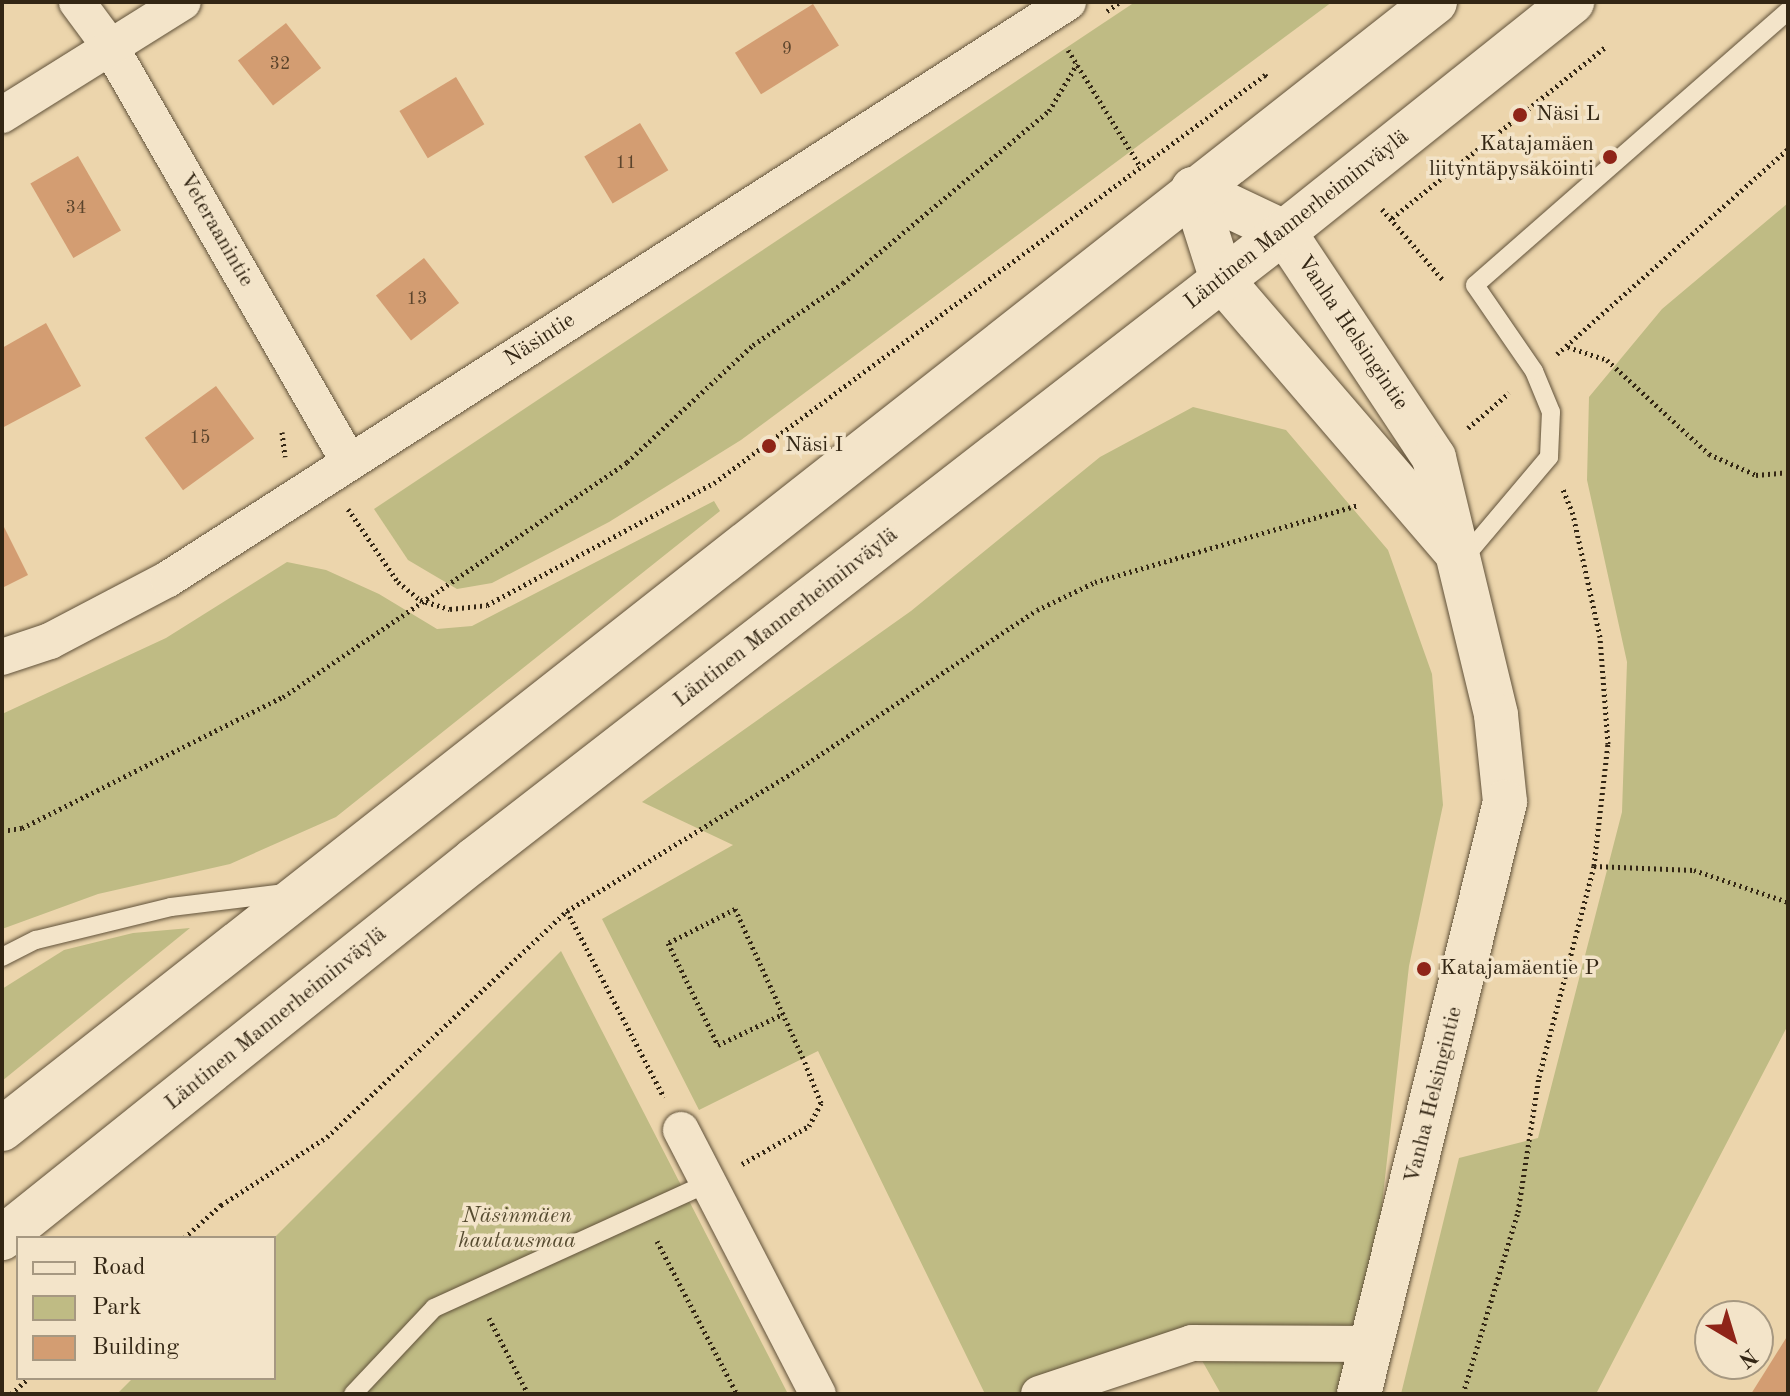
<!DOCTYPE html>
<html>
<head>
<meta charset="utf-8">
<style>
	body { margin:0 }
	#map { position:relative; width:1790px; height:1396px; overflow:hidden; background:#ecd5ac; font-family:"Old Standard TT",serif }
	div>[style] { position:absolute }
	.green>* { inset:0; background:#bfbb84 }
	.building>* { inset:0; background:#d39d72; transform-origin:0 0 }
	.path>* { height:5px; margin-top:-2.5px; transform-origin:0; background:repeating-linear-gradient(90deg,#332614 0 2px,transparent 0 6px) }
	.roads { filter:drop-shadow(0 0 2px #61523a) drop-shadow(0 0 2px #61523a) }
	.lane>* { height:18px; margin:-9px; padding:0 9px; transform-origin:9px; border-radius:9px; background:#f3e4c9 }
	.street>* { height:36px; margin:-18px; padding:0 18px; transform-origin:18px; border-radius:18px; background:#f3e4c9 }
	.secondary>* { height:44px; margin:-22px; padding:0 22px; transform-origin:22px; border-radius:22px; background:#f3e4c9 }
	.dots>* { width:22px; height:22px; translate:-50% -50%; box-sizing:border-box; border:4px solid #f3e4c9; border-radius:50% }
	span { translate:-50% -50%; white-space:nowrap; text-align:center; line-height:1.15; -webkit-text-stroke:7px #f3e4c9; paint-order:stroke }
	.number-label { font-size:18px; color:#5b442c }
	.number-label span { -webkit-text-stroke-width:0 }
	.poi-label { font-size:22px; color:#332614 }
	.left { translate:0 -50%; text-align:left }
	.right { translate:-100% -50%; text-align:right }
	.street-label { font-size:22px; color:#332614 }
	.park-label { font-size:22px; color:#564b30; font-style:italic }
	.frame { position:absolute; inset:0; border:4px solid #332614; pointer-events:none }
	.legend { position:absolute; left:16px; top:1236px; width:260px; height:144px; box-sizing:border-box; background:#f3e4c9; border:2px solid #a69881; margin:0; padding:10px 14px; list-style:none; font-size:24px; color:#332614 }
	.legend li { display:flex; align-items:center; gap:16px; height:40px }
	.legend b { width:40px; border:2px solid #a69881 }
	.north { position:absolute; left:1694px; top:1300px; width:80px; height:80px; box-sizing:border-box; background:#f3e4c9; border:2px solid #a69881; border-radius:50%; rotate:142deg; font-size:22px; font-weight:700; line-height:32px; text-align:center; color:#332614 }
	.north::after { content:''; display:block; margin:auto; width:28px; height:36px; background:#8f2418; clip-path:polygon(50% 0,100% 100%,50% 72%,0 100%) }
</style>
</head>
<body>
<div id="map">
	<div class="green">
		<i style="clip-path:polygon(1135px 2px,1332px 2px,741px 440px,609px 522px,492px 583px,457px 589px,408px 560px,374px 509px)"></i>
		<i style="clip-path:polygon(1788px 203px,1788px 1025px,1596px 1394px,1401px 1394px,1459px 1158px,1538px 1138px,1622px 812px,1627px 662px,1587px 480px,1589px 397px,1662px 309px)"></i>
		<i style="clip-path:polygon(1193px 407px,1286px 430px,1388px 550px,1432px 674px,1443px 805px,1409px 966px,1376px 1257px,1338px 1394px,1221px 1394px,1192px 1343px,1039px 1394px,985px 1394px,818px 1051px,699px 1110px,602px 919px,733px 845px,642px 802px,911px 611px,1100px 457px)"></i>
		<i style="clip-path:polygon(714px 501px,720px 511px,336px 817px,230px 864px,98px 894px,2px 929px,2px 714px,166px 638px,287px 562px,326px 570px,379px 594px,437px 629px,472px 626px)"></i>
		<i style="clip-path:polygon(190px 928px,2px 1081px,2px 989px,64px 950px,133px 933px)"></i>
		<i style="clip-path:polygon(561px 951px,788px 1394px,117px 1394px,133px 1378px,274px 1378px,274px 1238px)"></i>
	</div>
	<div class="building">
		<i style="left:813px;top:4px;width:49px;height:92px;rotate:58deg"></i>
		<i style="left:286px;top:23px;width:57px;height:61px;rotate:52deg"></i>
		<i style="left:456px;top:77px;width:55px;height:66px;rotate:59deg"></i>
		<i style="left:640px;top:123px;width:55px;height:65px;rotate:59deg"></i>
		<i style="left:78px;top:156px;width:86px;height:55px;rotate:60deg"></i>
		<i style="left:424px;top:258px;width:57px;height:61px;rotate:52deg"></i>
		<i style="clip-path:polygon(46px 323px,81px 386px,2px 428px,2px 348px)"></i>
		<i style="left:216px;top:386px;width:65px;height:88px;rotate:54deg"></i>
		<i style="clip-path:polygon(2px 523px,28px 575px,2px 588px)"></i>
		<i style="clip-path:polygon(1788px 1335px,1788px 1394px,1751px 1394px)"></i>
	</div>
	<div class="path">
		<i style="left:1107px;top:11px;width:16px;rotate:-35deg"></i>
		<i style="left:1068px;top:50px;width:137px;rotate:58.2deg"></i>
		<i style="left:1382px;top:209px;width:94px;rotate:49.3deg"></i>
		<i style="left:1392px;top:218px;width:275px;rotate:-38.7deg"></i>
		<i style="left:1568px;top:347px;width:41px;rotate:18.4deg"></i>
		<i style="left:1607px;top:360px;width:139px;rotate:42.7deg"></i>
		<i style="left:1709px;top:454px;width:51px;rotate:24.1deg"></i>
		<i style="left:1756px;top:475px;width:32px;rotate:-5deg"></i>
		<i style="left:1557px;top:354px;width:309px;rotate:-41.6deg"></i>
		<i style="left:1468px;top:428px;width:54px;rotate:-40.5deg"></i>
		<i style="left:282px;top:432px;width:25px;rotate:83deg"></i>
		<i style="left:348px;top:509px;width:88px;rotate:55.6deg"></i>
		<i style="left:398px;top:582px;width:28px;rotate:39deg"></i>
		<i style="left:420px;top:600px;width:31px;rotate:17deg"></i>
		<i style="left:450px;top:609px;width:37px;rotate:-6deg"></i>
		<i style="left:487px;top:605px;width:258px;rotate:-28.3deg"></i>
		<i style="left:714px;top:483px;width:686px;rotate:-36.52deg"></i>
		<i style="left:1265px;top:75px;width:4px;rotate:45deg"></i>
		<i style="left:2px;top:831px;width:20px;rotate:-9deg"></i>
		<i style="left:22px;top:828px;width:292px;rotate:-26.7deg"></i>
		<i style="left:283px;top:697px;width:417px;rotate:-34.3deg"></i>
		<i style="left:627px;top:462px;width:172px;rotate:-42.9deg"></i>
		<i style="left:753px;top:345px;width:109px;rotate:-34.6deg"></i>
		<i style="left:843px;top:283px;width:268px;rotate:-39.9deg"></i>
		<i style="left:1049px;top:111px;width:55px;rotate:-59.2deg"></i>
		<i style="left:1594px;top:866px;width:100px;rotate:2.3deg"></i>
		<i style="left:1694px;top:870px;width:99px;rotate:18.8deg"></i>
		<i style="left:567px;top:911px;width:210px;rotate:62.5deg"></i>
		<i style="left:742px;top:1164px;width:77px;rotate:-29.6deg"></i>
		<i style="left:809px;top:1126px;width:26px;rotate:-62deg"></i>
		<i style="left:821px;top:1103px;width:48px;rotate:-111.8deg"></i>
		<i style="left:803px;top:1058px;width:164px;rotate:-114.5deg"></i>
		<i style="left:735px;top:909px;width:75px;rotate:153.1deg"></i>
		<i style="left:668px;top:943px;width:114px;rotate:63.9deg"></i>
		<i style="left:718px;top:1045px;width:72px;rotate:-25.5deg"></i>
		<i style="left:184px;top:1238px;width:50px;rotate:-41.7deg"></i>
		<i style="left:221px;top:1205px;width:126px;rotate:-32.7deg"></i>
		<i style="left:327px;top:1137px;width:330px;rotate:-43.3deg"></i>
		<i style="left:567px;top:911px;width:270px;rotate:-31.5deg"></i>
		<i style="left:797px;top:770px;width:288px;rotate:-33.7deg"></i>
		<i style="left:1037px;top:610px;width:64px;rotate:-25.8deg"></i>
		<i style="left:1095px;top:582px;width:275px;rotate:-16.3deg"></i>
		<i style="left:657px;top:1241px;width:173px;rotate:62.4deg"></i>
		<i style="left:489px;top:1318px;width:85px;rotate:62.8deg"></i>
		<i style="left:11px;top:1394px;width:24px;rotate:-42deg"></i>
		<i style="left:1463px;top:1394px;width:190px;rotate:-73.2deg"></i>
		<i style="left:1518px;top:1212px;width:137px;rotate:-81.2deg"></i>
		<i style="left:1539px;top:1077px;width:218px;rotate:-75.4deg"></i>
		<i style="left:1594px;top:866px;width:123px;rotate:-83.5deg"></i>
		<i style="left:1608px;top:744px;width:107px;rotate:-94.3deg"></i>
		<i style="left:1600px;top:637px;width:126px;rotate:-102.4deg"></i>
		<i style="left:1573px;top:514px;width:27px;rotate:-112deg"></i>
	</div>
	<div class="roads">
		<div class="lane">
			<i style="left:1462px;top:560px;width:135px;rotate:-49.8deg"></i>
			<i style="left:1549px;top:457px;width:45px;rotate:-87.5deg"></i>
			<i style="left:1551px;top:412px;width:44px;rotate:-112.5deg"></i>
			<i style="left:1534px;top:371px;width:104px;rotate:-124.5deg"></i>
			<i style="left:1475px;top:285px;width:416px;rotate:-41.2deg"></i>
			<i style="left:2px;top:957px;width:38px;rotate:-27deg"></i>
			<i style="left:36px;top:940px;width:139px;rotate:-13.7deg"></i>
			<i style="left:171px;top:907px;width:115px;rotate:-7deg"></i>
			<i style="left:353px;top:1394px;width:118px;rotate:-46.7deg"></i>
			<i style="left:434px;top:1308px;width:299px;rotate:-24.5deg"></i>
		</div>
		<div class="street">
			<i style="left:77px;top:2px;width:57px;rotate:53.5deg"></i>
			<i style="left:111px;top:48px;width:478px;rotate:60.1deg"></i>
			<i style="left:2px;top:115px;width:213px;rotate:-32deg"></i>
			<i style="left:2px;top:657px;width:51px;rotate:-18.4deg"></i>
			<i style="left:50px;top:641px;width:133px;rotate:-27.7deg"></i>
			<i style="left:168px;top:579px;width:1069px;rotate:-32.66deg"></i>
			<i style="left:681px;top:1130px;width:297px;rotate:62.6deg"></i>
			<i style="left:1039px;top:1394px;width:161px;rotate:-18.4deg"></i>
			<i style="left:1192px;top:1343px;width:180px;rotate:0.3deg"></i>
		</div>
		<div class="secondary">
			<i style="left:1193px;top:189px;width:101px;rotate:25.3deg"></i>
			<i style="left:1284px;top:232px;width:271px;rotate:56.4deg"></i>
			<i style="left:1434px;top:458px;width:264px;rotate:76.4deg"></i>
			<i style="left:1496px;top:715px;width:87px;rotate:84.1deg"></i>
			<i style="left:1505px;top:802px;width:610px;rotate:103.85deg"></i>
			<i style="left:1193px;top:189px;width:96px;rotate:72.3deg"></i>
			<i style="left:1222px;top:280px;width:355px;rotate:49.3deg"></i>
			<i style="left:2px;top:1129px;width:1823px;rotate:-38.18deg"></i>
			<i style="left:2px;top:1238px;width:605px;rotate:-38.69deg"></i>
			<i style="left:474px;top:860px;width:1025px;rotate:-37.79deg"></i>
			<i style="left:1284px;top:232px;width:369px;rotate:-38.6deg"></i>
		</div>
	</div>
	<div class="dots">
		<i style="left:1520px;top:115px;background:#8f2418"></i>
		<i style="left:1610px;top:157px;background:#8f2418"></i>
		<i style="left:769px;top:446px;background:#8f2418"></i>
		<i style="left:1424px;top:969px;background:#8f2418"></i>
	</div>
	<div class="number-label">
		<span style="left:787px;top:49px">9</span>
		<span style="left:280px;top:64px">32</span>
		<span style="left:626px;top:163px">11</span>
		<span style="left:76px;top:208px">34</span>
		<span style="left:417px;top:299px">13</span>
		<span style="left:200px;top:438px">15</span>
	</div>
	<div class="poi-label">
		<span class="left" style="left:1536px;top:115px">Näsi L</span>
		<span class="right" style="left:1594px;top:157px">Katajamäen<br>liityntäpysäköinti</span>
		<span class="left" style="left:785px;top:446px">Näsi I</span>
		<span class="left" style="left:1440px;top:969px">Katajamäentie P</span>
	</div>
	<div class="street-label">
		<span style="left:1297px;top:220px;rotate:-38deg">Läntinen Mannerheiminväylä</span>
		<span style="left:216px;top:230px;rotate:60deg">Veteraanintie</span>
		<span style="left:1352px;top:333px;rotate:56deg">Vanha Helsingintie</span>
		<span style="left:540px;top:340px;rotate:-33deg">Näsintie</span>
		<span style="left:786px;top:618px;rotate:-38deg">Läntinen Mannerheiminväylä</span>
		<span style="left:276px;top:1019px;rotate:-39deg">Läntinen Mannerheiminväylä</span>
		<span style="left:1434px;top:1095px;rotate:-76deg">Vanha Helsingintie</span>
	</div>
	<div class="park-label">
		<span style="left:517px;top:1229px">Näsinmäen<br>hautausmaa</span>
	</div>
	<div class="frame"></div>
	<ul class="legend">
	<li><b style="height:10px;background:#f3e4c9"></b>Road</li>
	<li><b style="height:22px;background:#bfbb84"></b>Park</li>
	<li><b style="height:22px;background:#d39d72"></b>Building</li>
	</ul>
	<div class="north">N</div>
</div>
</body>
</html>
